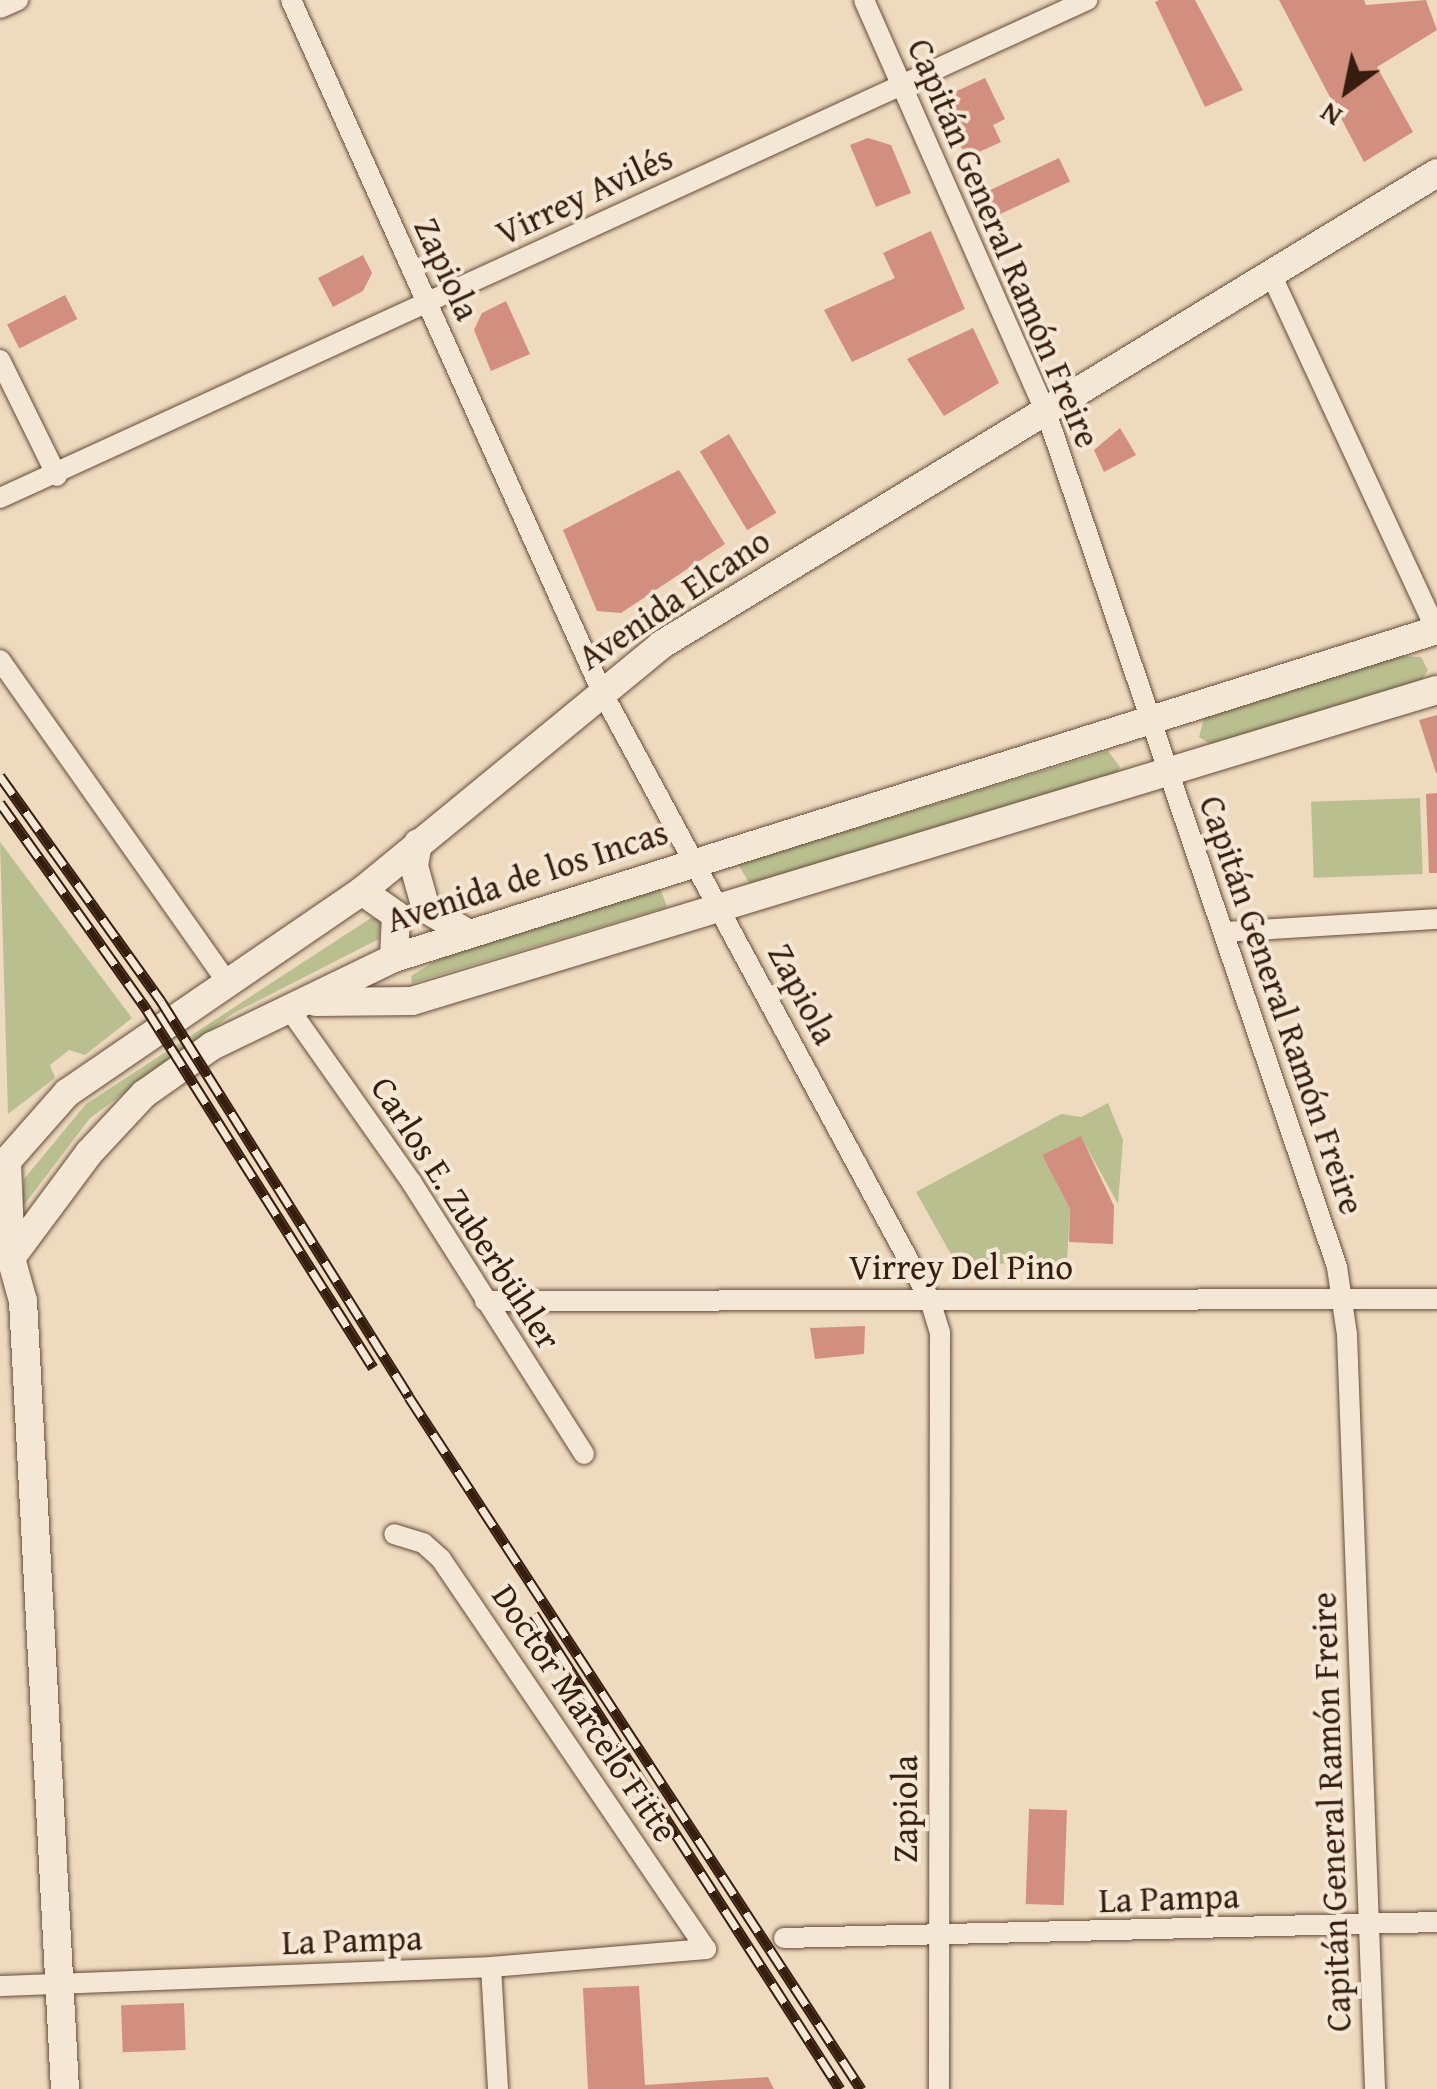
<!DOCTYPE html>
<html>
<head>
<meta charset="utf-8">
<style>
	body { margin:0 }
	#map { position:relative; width:1437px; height:2089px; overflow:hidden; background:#eedabe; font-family:"Gentium Book Plus",serif }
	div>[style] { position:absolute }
	.green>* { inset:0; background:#babf90; transform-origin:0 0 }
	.building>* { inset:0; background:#d28f7f; transform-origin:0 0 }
	.roads { filter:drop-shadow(0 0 2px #644c39) drop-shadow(0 0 2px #644c39) }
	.minor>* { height:20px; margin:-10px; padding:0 10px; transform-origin:10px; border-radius:10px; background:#f4e7d5 }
	.secondary>* { height:28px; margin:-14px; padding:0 14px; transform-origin:14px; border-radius:14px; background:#f4e7d5 }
	.rail>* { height:11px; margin-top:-5.5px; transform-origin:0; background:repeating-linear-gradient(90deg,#f4e7d5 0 22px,#361d0d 0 44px); box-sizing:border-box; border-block:2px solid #361d0d }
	span { translate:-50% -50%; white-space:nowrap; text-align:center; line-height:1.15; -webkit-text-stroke:8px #f4e7d5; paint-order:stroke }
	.street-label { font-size:35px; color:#361d0d }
	.north { position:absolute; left:1297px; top:40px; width:100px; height:100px; -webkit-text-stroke:8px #f4e7d5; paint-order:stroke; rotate:213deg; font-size:28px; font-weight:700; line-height:40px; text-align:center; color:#361d0d }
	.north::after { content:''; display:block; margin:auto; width:35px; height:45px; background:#361d0d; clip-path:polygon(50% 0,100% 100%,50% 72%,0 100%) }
</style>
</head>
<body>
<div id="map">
	<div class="green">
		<i style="clip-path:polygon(1400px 656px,1421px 657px,1428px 670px,1422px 679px,1215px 747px,1199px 737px,1204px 718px)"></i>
		<i style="clip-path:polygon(1108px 751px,1120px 767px,1114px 778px,752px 888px,738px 864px)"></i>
		<i style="left:1420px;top:798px;width:76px;height:109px;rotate:88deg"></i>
		<i style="clip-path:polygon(0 842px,132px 1018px,85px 1055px,69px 1050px,50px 1065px,55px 1078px,8px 1114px)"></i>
		<i style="clip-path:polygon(659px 885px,667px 907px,412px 983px,411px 976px,443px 956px)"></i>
		<i style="clip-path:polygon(371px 918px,380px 919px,379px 939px,234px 1013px,90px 1118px,21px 1209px,24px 1179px,86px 1104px)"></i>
		<i style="clip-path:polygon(1108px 1103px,1123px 1140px,1118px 1204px,1081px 1137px,1042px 1155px,1070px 1209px,1067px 1262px,957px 1265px,916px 1192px,1061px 1114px,1081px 1117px)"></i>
	</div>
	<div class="building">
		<i style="clip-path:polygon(1159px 0,1195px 0,1243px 90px,1205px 107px,1155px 2px)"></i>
		<i style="clip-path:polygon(1279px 0,1364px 0,1366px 5px,1426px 0,1437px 30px,1377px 67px,1413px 132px,1364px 162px)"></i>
		<i style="clip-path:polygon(985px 78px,1005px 119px,993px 125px,1001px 142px,966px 158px,943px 107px,948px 95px)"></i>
		<i style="clip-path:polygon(868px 138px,891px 145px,911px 193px,876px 207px,850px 145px)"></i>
		<i style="left:1059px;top:158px;width:26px;height:81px;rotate:65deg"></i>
		<i style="clip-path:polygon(931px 231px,965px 309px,852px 362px,824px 310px,895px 278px,883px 253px)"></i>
		<i style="clip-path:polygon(363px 255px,372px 273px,363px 291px,333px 307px,318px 278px)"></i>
		<i style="left:65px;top:295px;width:27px;height:65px;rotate:63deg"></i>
		<i style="clip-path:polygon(506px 301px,530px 354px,491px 371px,474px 330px,482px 313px)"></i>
		<i style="clip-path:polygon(973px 328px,999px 383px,944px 416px,907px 359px)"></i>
		<i style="clip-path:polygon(1120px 428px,1136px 455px,1104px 472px,1094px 450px)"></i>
		<i style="left:729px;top:434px;width:92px;height:34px;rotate:59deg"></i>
		<i style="clip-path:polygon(679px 470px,725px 544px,621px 613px,597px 611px,563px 530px)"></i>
		<i style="clip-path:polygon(1437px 715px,1437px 773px,1436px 773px,1419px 720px)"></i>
		<i style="clip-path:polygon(1437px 793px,1437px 873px,1429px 873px,1426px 794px)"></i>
		<i style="clip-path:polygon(1081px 1136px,1114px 1206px,1113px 1244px,1069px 1242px,1070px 1209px,1042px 1155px)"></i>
		<i style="clip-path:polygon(865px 1326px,864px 1354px,815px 1359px,810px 1328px)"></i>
		<i style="left:1029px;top:1809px;width:38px;height:95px;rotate:2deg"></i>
		<i style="clip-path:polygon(639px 1986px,645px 2085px,768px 2077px,774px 2089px,588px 2089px,583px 1988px)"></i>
		<i style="left:184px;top:2003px;width:47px;height:63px;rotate:88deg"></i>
	</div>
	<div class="roads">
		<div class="minor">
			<i style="left:291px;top:0;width:759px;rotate:65.8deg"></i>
			<i style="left:602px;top:692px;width:691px;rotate:61.65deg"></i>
			<i style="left:930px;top:1300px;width:34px;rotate:73deg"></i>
			<i style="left:940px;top:1332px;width:757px;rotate:90.08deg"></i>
			<i style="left:864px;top:0;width:450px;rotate:66.2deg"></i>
			<i style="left:1046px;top:412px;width:903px;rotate:71.2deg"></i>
			<i style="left:1337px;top:1267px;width:69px;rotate:81.6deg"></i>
			<i style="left:1347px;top:1335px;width:755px;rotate:87.87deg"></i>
			<i style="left:0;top:8px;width:20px;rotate:-24deg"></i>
			<i style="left:1270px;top:272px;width:396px;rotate:65.1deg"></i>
			<i style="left:0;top:360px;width:129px;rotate:63.8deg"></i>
			<i style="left:0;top:498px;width:1196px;rotate:-24.61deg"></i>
			<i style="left:0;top:660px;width:398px;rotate:54.8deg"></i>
			<i style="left:1224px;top:932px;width:213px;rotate:-3.5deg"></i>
			<i style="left:290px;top:1010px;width:212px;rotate:54.8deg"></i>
			<i style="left:412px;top:1183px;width:321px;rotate:57.6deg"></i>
			<i style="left:485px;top:1301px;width:952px;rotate:-0.12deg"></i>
			<i style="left:784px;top:1938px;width:653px;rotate:-1.4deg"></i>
			<i style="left:491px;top:1967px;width:122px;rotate:86.7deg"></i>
			<i style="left:0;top:1986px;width:491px;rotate:-2.2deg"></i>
			<i style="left:491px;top:1967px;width:216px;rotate:-4.8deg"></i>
			<i style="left:706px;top:1949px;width:472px;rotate:-124.2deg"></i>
			<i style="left:441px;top:1559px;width:24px;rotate:-138deg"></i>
			<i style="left:423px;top:1543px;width:30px;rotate:-163deg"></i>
		</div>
		<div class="secondary">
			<i style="left:418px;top:843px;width:23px;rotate:100deg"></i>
			<i style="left:414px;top:866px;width:45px;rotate:74.4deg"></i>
			<i style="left:426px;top:909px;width:44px;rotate:30.1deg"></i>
			<i style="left:362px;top:891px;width:42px;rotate:35.2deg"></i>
			<i style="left:396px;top:915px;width:43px;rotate:92.7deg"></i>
			<i style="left:316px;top:1002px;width:96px;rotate:-0.6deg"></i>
			<i style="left:412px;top:1001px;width:1071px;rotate:-16.88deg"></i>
			<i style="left:11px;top:1258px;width:131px;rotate:-53.4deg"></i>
			<i style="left:89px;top:1153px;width:81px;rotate:-47deg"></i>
			<i style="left:144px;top:1094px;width:83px;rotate:-35.2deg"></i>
			<i style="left:212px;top:1046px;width:202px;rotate:-25.8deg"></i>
			<i style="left:394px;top:958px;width:1093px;rotate:-17.46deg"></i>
			<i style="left:65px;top:2089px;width:789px;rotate:-93.05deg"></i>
			<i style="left:23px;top:1301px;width:45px;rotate:-105.6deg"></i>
			<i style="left:11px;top:1258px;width:97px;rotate:-92.4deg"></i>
			<i style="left:7px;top:1161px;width:91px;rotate:-48.6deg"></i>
			<i style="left:67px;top:1093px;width:358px;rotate:-34.4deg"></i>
			<i style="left:362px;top:891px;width:387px;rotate:-39.4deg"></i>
			<i style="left:661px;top:645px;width:908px;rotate:-31.31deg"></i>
		</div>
	</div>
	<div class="rail">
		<i style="left:0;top:776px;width:277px;rotate:54.4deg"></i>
		<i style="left:161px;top:1001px;width:467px;rotate:57.9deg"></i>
		<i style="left:409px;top:1397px;width:827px;rotate:56.85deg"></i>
		<i style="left:0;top:803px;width:254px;rotate:54.6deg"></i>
		<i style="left:147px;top:1010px;width:423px;rotate:57.7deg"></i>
		<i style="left:534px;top:1614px;width:565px;rotate:57.21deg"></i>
	</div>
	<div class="street-label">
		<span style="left:584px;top:195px;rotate:-25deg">Virrey Avilés</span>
		<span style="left:1004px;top:243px;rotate:67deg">Capitán General Ramón Freire</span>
		<span style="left:447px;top:269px;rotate:65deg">Zapiola</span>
		<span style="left:674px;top:599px;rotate:-34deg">Avenida Elcano</span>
		<span style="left:527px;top:876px;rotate:-18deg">Avenida de los Incas</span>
		<span style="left:803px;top:994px;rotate:62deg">Zapiola</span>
		<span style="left:1282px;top:1005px;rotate:71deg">Capitán General Ramón Freire</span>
		<span style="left:466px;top:1213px;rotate:57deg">Carlos E. Zuberbühler</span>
		<span style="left:961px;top:1267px">Virrey Del Pino</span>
		<span style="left:585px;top:1713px;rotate:56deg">Doctor Marcelo Fitte</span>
		<span style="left:905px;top:1809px;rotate:-90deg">Zapiola</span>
		<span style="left:1331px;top:1812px;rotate:-92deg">Capitán General Ramón Freire</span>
		<span style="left:1169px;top:1898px;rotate:-2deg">La Pampa</span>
		<span style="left:352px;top:1940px;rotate:-2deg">La Pampa</span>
	</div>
	<div class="north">N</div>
</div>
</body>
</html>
